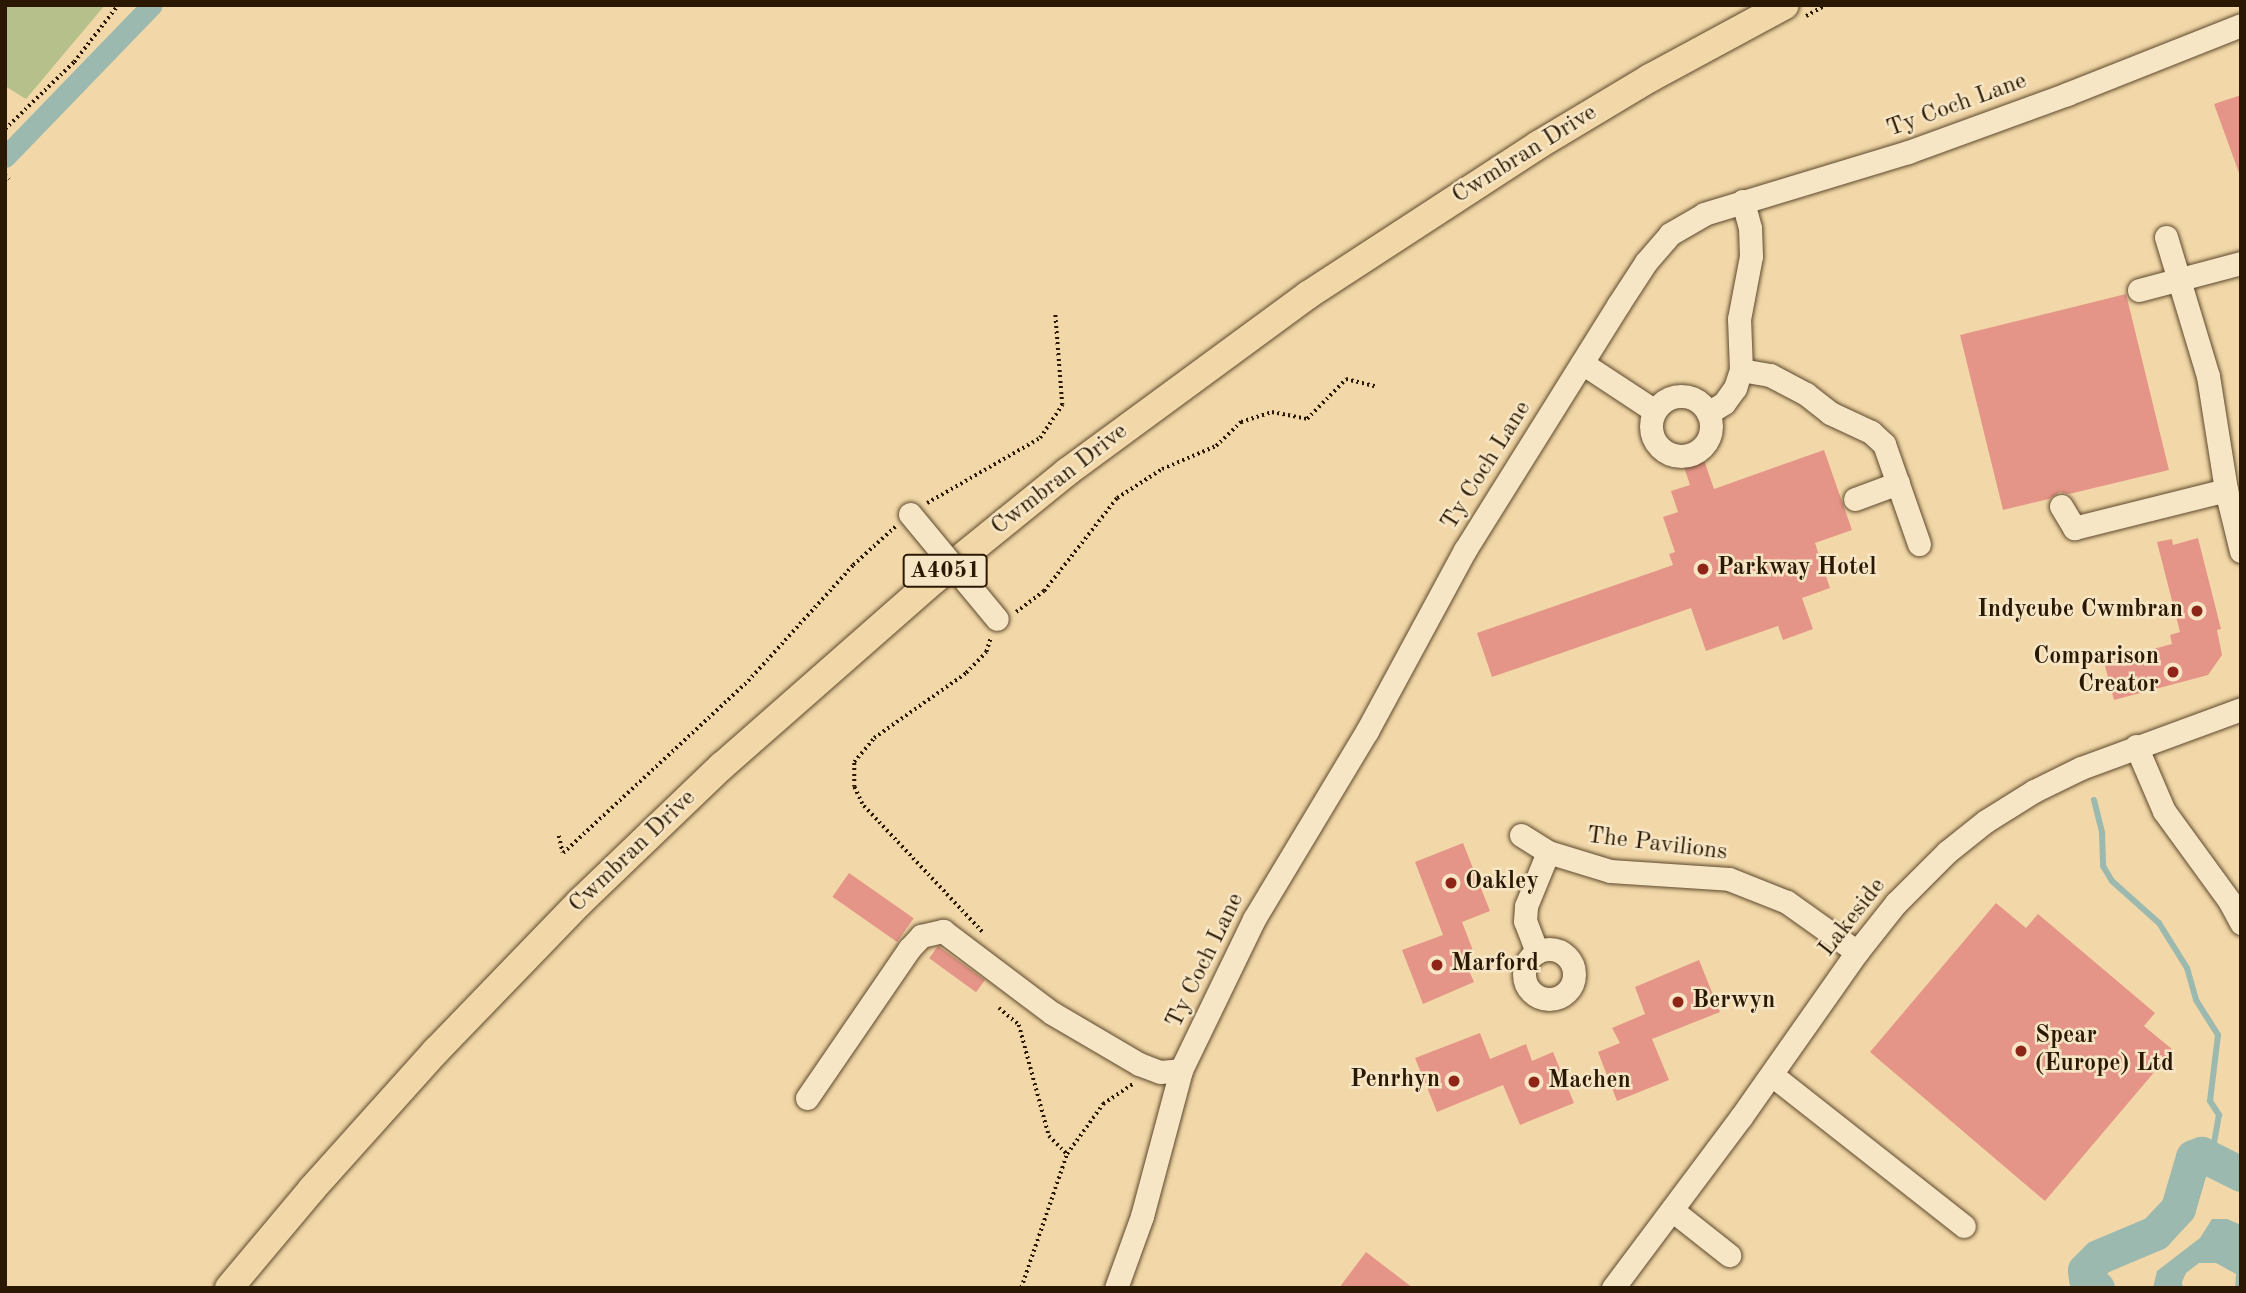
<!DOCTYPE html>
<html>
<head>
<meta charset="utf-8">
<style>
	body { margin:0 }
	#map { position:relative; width:2246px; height:1293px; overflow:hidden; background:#f2d8a8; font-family:"Old Standard TT",serif }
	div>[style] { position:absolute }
	.green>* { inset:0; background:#b6c08b }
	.water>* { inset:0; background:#9cb9af }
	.stream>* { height:6px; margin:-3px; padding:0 3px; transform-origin:3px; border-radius:3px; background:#9cb9af }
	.canal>* { height:21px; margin:-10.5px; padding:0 10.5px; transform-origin:10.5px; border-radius:10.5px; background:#9cb9af }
	.river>* { height:35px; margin:-17.5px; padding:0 17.5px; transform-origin:17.5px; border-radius:17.5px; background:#9cb9af }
	.building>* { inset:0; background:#e59587; transform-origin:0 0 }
	.path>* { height:3.5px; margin-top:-1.75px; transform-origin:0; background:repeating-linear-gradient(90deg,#2b1802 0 2px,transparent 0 5.5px) }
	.roads { filter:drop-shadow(0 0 2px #5d482c) drop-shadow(0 0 2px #5d482c) }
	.minor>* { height:23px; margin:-11.5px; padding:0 11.5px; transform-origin:11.5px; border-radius:11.5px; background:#f7e6c6 }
	.minor>.ring { margin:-11.5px; padding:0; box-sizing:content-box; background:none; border:23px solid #f7e6c6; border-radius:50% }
	.major>* { height:28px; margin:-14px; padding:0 14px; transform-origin:14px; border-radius:14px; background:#f2d8a8 }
	.bridges { filter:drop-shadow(0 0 2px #5d482c) drop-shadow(0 0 2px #5d482c) }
	.minor-bridge>* { height:23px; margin:-11.5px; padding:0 11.5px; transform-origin:11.5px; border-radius:11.5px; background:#f7e6c6 }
	.dots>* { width:19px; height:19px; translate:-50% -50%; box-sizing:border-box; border:4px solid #f7e6c6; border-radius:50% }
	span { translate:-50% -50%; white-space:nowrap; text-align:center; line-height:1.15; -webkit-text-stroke:5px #f7e6c6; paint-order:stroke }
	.shield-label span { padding:2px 5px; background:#f7e6c6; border:2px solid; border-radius:5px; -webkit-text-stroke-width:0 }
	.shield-label { font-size:23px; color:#2b1802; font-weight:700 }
	.street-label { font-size:24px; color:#2b1802 }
	.poi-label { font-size:24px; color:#2b1802; font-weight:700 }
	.left { translate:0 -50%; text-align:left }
	.right { translate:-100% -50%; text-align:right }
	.frame { position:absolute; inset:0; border:7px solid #2b1802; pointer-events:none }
</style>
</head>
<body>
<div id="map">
	<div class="green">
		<i style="clip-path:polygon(5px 5px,105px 5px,26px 99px,5px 86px)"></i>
	</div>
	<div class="water">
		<i style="clip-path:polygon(2212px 1219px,2227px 1219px,2241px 1225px,2241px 1288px,2235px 1288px,2236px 1274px,2216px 1263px,2199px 1263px,2186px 1273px,2182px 1282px,2183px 1288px,2153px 1288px,2157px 1271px,2200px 1238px)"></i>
	</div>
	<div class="stream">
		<i style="left:2094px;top:800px;width:34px;rotate:76deg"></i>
		<i style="left:2102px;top:833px;width:33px;rotate:88deg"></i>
		<i style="left:2103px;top:866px;width:17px;rotate:59deg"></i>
		<i style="left:2112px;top:881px;width:63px;rotate:41.8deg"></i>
		<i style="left:2159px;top:923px;width:53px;rotate:58.1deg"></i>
		<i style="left:2187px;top:968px;width:33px;rotate:74deg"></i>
		<i style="left:2196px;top:1000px;width:41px;rotate:57.8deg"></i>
		<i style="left:2218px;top:1035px;width:66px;rotate:96.9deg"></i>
		<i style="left:2210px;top:1101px;width:17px;rotate:57deg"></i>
		<i style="left:2219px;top:1115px;width:45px;rotate:100.3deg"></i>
	</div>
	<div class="canal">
		<i style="left:5px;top:157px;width:211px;rotate:-46deg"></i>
	</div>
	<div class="river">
		<i style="left:2097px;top:1288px;width:15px;rotate:-138deg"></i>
		<i style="left:2086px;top:1278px;width:8px;rotate:-97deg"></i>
		<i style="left:2085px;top:1270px;width:18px;rotate:-45deg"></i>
		<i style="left:2098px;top:1257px;width:62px;rotate:-22.8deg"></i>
		<i style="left:2155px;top:1233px;width:34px;rotate:-47deg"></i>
		<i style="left:2178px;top:1208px;width:53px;rotate:-73.6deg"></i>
		<i style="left:2193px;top:1157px;width:9px;rotate:-21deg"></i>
		<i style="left:2201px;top:1154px;width:45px;rotate:26.6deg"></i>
	</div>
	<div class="building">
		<i style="clip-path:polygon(2241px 95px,2241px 172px,2239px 173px,2214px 104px)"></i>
		<i style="clip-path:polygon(2126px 294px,2169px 470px,2069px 494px,2060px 492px,2049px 499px,2003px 510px,1960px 335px)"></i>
		<i style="clip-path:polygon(1824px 450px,1852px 530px,1815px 543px,1830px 588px,1802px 598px,1813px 629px,1783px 640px,1778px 626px,1706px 651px,1691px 608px,1492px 677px,1477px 633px,1673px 565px,1669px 554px,1675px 552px,1663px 517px,1678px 512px,1671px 491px,1690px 485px,1684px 467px,1704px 460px,1714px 489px)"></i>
		<i style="clip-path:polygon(2198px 538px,2221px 629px,2217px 630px,2222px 655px,2208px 675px,2114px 700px,2104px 662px,2172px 644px,2170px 635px,2180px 632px,2157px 542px,2172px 539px,2173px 545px)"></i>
		<i style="clip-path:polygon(1463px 843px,1490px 911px,1462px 922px,1474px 953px,1463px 957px,1474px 982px,1423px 1004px,1402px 950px,1443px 935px,1415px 862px)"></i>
		<i style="left:849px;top:873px;width:79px;height:29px;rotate:35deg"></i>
		<i style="clip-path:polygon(1996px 903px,2026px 928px,2038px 914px,2155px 1013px,2144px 1026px,2173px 1050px,2045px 1201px,1870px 1052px)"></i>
		<i style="left:938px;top:946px;width:58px;height:15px;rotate:36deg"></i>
		<i style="clip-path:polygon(1699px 960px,1720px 1012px,1652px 1039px,1669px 1080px,1617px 1101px,1598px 1052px,1620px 1043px,1612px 1028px,1645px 1014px,1635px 987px)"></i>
		<i style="clip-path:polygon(1480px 1033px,1490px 1059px,1526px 1044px,1532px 1061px,1553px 1052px,1574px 1103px,1520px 1125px,1503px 1085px,1437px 1112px,1415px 1058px)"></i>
		<i style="clip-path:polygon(1366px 1252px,1413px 1288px,1339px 1288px)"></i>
	</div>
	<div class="path">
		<i style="left:1806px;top:16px;width:23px;rotate:-29deg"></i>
		<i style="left:5px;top:129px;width:96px;rotate:-44.2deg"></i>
		<i style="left:74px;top:62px;width:72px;rotate:-52.3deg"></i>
		<i style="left:5px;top:175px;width:6px;rotate:45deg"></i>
		<i style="left:927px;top:503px;width:130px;rotate:-29.9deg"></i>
		<i style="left:1040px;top:438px;width:40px;rotate:-56deg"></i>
		<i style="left:1062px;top:405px;width:91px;rotate:-94.4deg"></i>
		<i style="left:1016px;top:612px;width:35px;rotate:-37deg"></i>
		<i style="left:1044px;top:591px;width:118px;rotate:-51.9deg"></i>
		<i style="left:1117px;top:498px;width:54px;rotate:-32.8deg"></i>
		<i style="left:1162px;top:469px;width:59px;rotate:-23.1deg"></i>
		<i style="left:1216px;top:446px;width:35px;rotate:-44deg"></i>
		<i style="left:1241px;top:422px;width:33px;rotate:-18deg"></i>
		<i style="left:1272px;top:412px;width:36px;rotate:11deg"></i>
		<i style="left:1307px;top:419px;width:56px;rotate:-45.7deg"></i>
		<i style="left:1346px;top:379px;width:30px;rotate:14deg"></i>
		<i style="left:559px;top:836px;width:17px;rotate:77deg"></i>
		<i style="left:563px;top:853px;width:253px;rotate:-42.9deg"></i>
		<i style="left:748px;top:681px;width:156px;rotate:-47.8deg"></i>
		<i style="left:853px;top:565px;width:58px;rotate:-42.2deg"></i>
		<i style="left:982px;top:932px;width:175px;rotate:-133.2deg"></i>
		<i style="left:862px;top:804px;width:19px;rotate:-115deg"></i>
		<i style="left:854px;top:787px;width:25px;rotate:-90deg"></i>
		<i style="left:854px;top:762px;width:31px;rotate:-50deg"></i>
		<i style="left:874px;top:738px;width:113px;rotate:-35.2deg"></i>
		<i style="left:966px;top:673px;width:29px;rotate:-46deg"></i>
		<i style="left:986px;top:652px;width:16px;rotate:-72deg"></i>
		<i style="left:999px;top:1008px;width:26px;rotate:40deg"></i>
		<i style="left:1019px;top:1025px;width:115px;rotate:74.9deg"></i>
		<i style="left:1049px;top:1136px;width:25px;rotate:45deg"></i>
		<i style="left:1021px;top:1288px;width:142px;rotate:-71.1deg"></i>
		<i style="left:1067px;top:1154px;width:62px;rotate:-54.2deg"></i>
		<i style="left:1103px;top:1104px;width:36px;rotate:-34deg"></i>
	</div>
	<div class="roads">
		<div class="minor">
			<i style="left:2166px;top:237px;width:145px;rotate:73.2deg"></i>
			<i style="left:2208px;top:376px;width:115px;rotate:81deg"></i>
			<i style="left:2226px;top:490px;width:63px;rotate:76.2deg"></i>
			<i style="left:2139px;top:290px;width:106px;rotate:-14.8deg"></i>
			<i style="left:1582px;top:363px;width:87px;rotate:33.3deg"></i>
			<i style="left:1741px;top:370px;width:29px;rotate:10deg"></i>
			<i style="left:1770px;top:375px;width:41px;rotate:27.8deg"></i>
			<i style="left:1806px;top:394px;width:31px;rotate:38deg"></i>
			<i style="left:1830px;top:413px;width:45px;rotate:24.9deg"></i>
			<i style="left:1871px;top:432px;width:18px;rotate:43deg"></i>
			<i style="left:1884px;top:444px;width:106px;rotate:70.7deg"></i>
			<i class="ring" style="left:1651px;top:396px;width:37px;height:37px"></i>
			<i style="left:1708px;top:413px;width:19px;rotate:-32deg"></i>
			<i style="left:1724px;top:403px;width:19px;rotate:-54deg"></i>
			<i style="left:1735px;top:388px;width:19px;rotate:-72deg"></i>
			<i style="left:1741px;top:370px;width:51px;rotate:-92.2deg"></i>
			<i style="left:1739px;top:319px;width:64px;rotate:-79.2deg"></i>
			<i style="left:1751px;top:256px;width:28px;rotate:-92deg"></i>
			<i style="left:1750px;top:228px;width:28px;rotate:-105deg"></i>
			<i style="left:1855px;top:499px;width:46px;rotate:-20.4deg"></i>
			<i style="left:2061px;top:506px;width:26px;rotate:59deg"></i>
			<i style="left:2074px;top:528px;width:157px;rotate:-14deg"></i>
			<i style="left:2136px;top:746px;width:71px;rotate:66.7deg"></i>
			<i style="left:2164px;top:811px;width:112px;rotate:54deg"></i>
			<i style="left:2230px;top:902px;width:24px;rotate:62deg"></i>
			<i style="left:1521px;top:835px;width:32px;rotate:32deg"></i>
			<i style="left:1548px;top:852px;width:65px;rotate:17deg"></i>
			<i style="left:1610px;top:871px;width:119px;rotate:3.8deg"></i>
			<i style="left:1729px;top:879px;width:62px;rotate:21.6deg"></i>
			<i style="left:1787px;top:902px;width:86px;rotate:35.5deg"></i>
			<i class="ring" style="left:1524px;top:949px;width:27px;height:27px"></i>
			<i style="left:1537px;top:952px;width:33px;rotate:-111deg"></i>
			<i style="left:1525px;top:921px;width:15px;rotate:-86deg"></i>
			<i style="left:1526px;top:906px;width:58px;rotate:-67.8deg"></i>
			<i style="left:1772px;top:1075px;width:244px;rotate:38.2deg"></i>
			<i style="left:807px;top:1098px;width:181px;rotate:-55.6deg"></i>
			<i style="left:909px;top:949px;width:18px;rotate:-47deg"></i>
			<i style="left:921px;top:936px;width:23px;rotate:-13deg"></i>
			<i style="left:943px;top:931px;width:136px;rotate:37deg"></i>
			<i style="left:1052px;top:1013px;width:101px;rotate:30.4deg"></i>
			<i style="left:1139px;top:1064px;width:22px;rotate:21deg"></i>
			<i style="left:1160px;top:1072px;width:21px;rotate:-5deg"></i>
			<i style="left:1672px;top:1210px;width:73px;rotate:38.3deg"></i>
			<i style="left:1116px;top:1288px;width:77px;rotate:-70.1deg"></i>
			<i style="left:1142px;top:1216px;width:151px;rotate:-75deg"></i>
			<i style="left:1181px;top:1070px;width:168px;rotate:-64.2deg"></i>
			<i style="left:1254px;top:919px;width:219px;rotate:-59deg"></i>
			<i style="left:1367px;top:731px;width:206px;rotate:-61.6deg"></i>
			<i style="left:1465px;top:550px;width:289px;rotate:-58deg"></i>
			<i style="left:1618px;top:305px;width:51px;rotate:-56.9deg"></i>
			<i style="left:1646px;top:262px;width:37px;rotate:-49deg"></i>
			<i style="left:1670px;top:234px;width:39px;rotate:-30deg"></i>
			<i style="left:1704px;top:214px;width:213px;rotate:-16.9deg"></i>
			<i style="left:1908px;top:152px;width:169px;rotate:-20deg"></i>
			<i style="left:2067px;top:94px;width:187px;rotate:-21.6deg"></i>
			<i style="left:1613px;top:1288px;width:214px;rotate:-53.2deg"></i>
			<i style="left:1741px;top:1117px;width:202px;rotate:-54.9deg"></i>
			<i style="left:1857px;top:952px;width:63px;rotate:-51.5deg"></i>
			<i style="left:1896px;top:903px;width:72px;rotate:-45deg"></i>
			<i style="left:1947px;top:852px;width:50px;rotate:-38.5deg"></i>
			<i style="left:1986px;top:821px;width:57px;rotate:-32deg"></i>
			<i style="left:2034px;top:791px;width:52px;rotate:-26.1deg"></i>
			<i style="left:2081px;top:768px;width:171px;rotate:-20.2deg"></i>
		</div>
		<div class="major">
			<i style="left:229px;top:1288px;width:129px;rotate:-50deg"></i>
			<i style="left:312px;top:1189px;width:186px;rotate:-48.1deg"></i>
			<i style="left:436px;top:1051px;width:207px;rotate:-46deg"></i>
			<i style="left:580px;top:902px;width:197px;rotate:-43.8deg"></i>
			<i style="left:722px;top:766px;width:283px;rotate:-41.3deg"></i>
			<i style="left:935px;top:579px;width:170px;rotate:-39deg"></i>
			<i style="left:1067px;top:472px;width:299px;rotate:-36.3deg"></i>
			<i style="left:1308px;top:295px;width:275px;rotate:-33.1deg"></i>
			<i style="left:1538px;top:145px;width:131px;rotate:-30.9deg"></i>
			<i style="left:1650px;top:78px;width:153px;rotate:-28.4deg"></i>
		</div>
	</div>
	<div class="bridges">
		<div class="minor-bridge">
			<i style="left:910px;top:514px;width:136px;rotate:50.4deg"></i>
		</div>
	</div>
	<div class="dots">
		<i style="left:1703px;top:569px;background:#8f2418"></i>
		<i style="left:2197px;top:611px;background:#8f2418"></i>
		<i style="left:2173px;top:672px;background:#8f2418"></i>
		<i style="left:1451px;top:883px;background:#8f2418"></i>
		<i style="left:1437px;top:965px;background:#8f2418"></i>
		<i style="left:1678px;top:1002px;background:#8f2418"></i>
		<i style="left:2021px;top:1051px;background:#8f2418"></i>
		<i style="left:1454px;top:1081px;background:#8f2418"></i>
		<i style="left:1534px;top:1082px;background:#8f2418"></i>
	</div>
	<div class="shield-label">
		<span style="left:945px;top:571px">A4051</span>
	</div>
	<div class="street-label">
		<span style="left:1957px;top:106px;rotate:-20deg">Ty Coch Lane</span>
		<span style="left:1525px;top:155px;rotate:-32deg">Cwmbran Drive</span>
		<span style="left:1487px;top:466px;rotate:-58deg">Ty Coch Lane</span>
		<span style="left:1060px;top:480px;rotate:-38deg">Cwmbran Drive</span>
		<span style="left:1657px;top:845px;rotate:7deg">The Pavilions</span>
		<span style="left:633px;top:852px;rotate:-44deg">Cwmbran Drive</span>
		<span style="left:1853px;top:918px;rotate:-52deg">Lakeside</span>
		<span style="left:1206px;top:961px;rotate:-64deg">Ty Coch Lane</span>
	</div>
	<div class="poi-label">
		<span class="left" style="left:1717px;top:569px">Parkway Hotel</span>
		<span class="right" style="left:2183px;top:611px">Indycube Cwmbran</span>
		<span class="right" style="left:2159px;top:672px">Comparison<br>Creator</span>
		<span class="left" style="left:1465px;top:883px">Oakley</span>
		<span class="left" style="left:1451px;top:965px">Marford</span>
		<span class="left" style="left:1692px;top:1002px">Berwyn</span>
		<span class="left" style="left:2035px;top:1051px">Spear<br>(Europe) Ltd</span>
		<span class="right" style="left:1440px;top:1081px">Penrhyn</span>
		<span class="left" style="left:1548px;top:1082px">Machen</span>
	</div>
	<div class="frame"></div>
</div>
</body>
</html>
